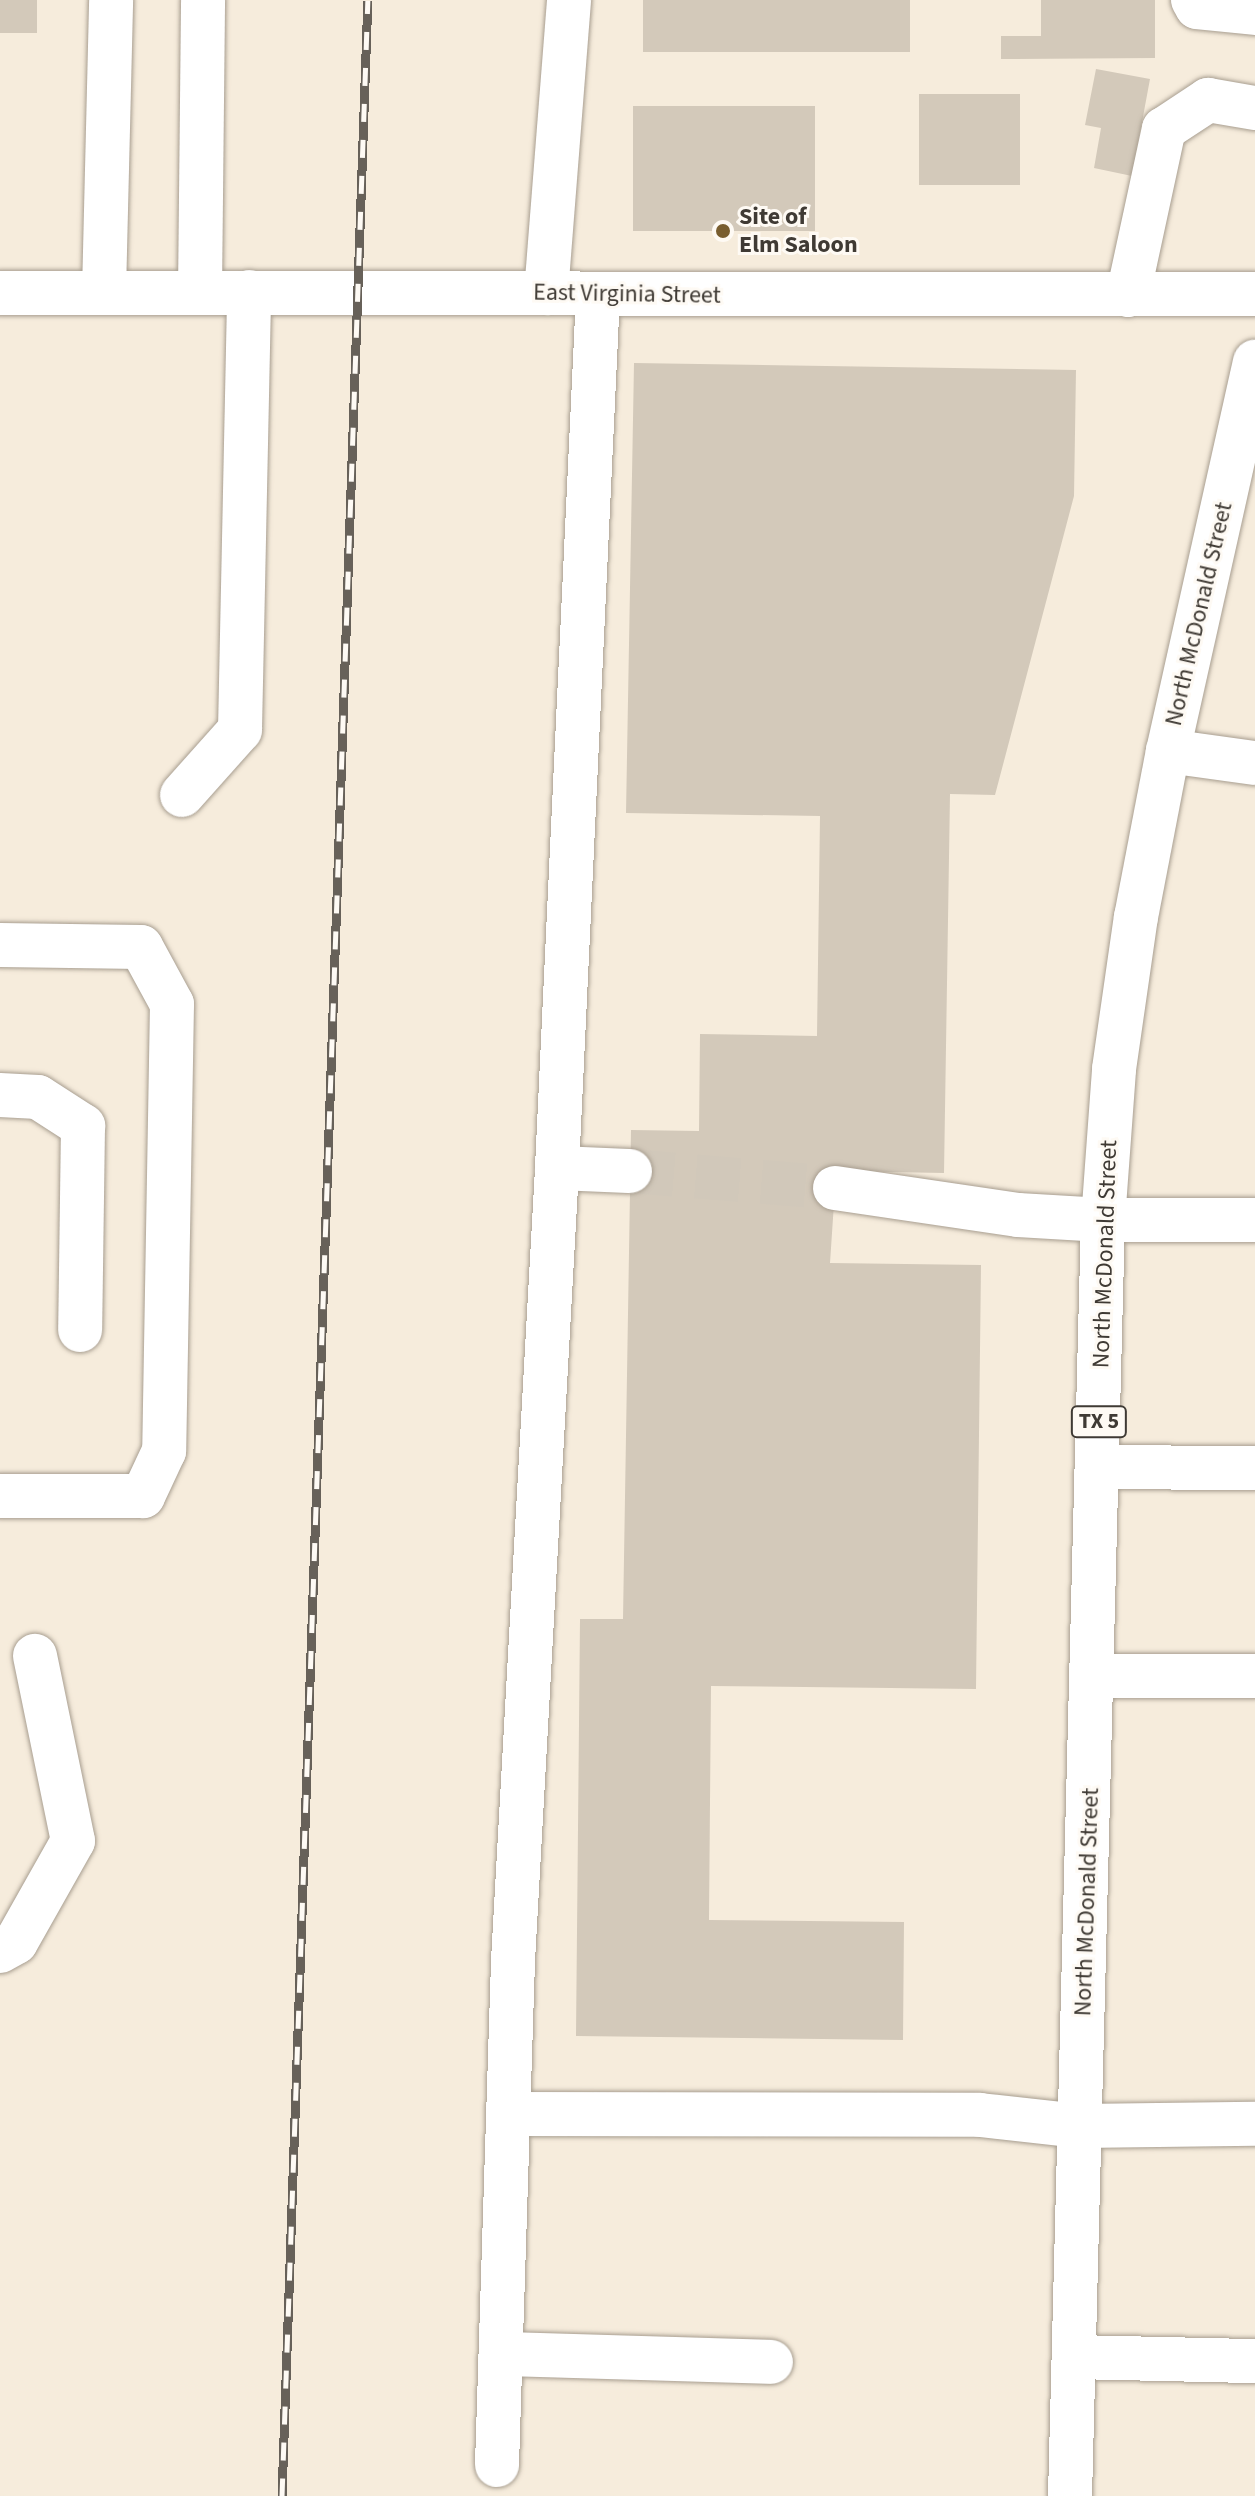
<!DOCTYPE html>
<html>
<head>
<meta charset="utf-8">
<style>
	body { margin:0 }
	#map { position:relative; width:1255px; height:2496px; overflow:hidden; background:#f6ecdc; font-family:"Source Sans 3",sans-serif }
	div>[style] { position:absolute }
	.building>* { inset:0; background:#d3c9ba; transform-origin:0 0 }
	.minor-tunnel>* { height:44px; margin-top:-22px; transform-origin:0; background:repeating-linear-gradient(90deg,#d1c8ba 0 44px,transparent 0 66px) }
	.roads { filter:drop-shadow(0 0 2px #a89e90) drop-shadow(0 0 2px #a89e90) }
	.minor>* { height:44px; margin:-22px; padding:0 22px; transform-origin:22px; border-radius:22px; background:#fff }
	.major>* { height:44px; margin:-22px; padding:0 22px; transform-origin:22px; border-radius:22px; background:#fff }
	.rail>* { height:9px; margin-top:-4.5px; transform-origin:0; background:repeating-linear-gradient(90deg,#fefaf4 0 18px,#676159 0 36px); box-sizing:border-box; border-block:2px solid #676159 }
	.dots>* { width:22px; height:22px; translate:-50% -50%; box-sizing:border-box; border:4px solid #fefaf4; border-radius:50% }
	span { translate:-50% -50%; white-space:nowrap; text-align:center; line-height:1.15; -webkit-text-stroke:6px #fefaf4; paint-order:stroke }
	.shield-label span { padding:2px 6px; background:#fefaf4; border:2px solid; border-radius:6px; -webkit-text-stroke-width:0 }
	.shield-label { font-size:22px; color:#3f3a34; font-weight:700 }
	.poi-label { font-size:24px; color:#3f3a34; font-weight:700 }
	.left { translate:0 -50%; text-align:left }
	.street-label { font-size:24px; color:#3f3a34 }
</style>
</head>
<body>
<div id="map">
	<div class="building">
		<i style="left:0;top:0;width:37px;height:33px"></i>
		<i style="left:643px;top:0;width:267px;height:52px"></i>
		<i style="clip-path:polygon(1041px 0,1155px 0,1155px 58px,1001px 59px,1001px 36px,1041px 36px)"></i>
		<i style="clip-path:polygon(1096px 69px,1150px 79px,1132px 176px,1094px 168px,1101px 128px,1085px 125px)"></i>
		<i style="left:919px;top:94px;width:101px;height:91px"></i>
		<i style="left:633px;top:106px;width:182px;height:125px"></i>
		<i style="clip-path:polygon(634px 363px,1076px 370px,1074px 496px,995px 795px,950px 794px,944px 1173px,836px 1171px,835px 1188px,830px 1263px,981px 1265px,976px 1689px,711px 1686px,709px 1920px,904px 1922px,903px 2040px,576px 2036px,580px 1619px,623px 1619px,631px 1130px,699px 1131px,700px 1034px,817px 1036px,820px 816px,626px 813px)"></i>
	</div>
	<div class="minor-tunnel">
		<i style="left:630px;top:1171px;width:206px;rotate:4.7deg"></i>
	</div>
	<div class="roads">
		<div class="minor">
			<i style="left:1193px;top:0;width:8px;rotate:60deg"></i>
			<i style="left:1197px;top:7px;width:58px;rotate:5.9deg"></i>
			<i style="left:104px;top:292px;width:292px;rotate:-88.6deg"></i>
			<i style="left:200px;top:292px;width:292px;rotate:-89.4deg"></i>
			<i style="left:0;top:293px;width:1255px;rotate:0.05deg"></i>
			<i style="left:546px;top:293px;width:294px;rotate:-85.5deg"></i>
			<i style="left:1128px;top:295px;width:170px;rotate:-77.8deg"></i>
			<i style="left:1164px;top:129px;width:53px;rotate:-33.4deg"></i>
			<i style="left:1208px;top:100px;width:48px;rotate:9.7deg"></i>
			<i style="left:1168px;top:751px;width:88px;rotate:7.9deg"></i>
			<i style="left:182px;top:795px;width:87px;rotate:-48.3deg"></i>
			<i style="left:240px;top:730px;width:438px;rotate:-88.8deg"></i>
			<i style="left:0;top:945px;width:141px;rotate:0.8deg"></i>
			<i style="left:141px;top:947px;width:65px;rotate:61.5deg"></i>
			<i style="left:172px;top:1004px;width:447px;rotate:91deg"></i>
			<i style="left:164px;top:1451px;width:50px;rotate:115deg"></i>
			<i style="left:143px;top:1496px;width:143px;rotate:180deg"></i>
			<i style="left:0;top:1095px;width:38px;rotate:3deg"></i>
			<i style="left:38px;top:1097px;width:54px;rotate:32.8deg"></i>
			<i style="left:83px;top:1126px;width:204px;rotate:90.8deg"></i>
			<i style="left:557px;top:1168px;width:73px;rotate:2.4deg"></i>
			<i style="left:835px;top:1188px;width:185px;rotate:8.4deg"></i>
			<i style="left:1018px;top:1215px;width:85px;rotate:3.4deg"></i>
			<i style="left:1103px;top:1220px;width:152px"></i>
			<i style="left:1098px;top:1467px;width:157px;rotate:0.4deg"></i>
			<i style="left:1093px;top:1676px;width:162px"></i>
			<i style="left:0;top:1951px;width:18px;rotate:-29deg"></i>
			<i style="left:16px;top:1942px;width:116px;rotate:-60.6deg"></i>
			<i style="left:73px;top:1841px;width:189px;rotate:-101.6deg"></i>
			<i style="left:508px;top:2114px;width:472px;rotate:0.1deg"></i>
			<i style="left:980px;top:2115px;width:101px;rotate:6.3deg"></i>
			<i style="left:1080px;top:2126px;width:175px;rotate:-0.7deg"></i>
			<i style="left:503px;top:2354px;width:268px;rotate:1.7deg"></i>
			<i style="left:1074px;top:2357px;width:181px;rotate:1.3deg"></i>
			<i style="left:497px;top:2465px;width:504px;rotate:-88.18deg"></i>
			<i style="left:513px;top:1961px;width:794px;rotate:-86.82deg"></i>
			<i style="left:557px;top:1168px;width:875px;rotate:-87.31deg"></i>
		</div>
		<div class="major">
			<i style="left:1070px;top:2496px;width:1276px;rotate:-88.52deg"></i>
			<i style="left:1103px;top:1220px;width:151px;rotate:-85.8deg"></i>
			<i style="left:1114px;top:1069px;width:154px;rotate:-81.8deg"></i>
			<i style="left:1136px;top:917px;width:169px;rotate:-79.1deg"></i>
			<i style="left:1168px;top:751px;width:399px;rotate:-77.4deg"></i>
		</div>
	</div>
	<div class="rail">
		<i style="left:282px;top:2496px;width:2497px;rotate:-88.03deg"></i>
	</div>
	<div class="dots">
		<i style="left:723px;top:231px;background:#795e30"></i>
	</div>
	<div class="shield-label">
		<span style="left:1099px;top:1422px">TX 5</span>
	</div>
	<div class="poi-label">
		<span class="left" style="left:739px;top:231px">Site of<br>Elm Saloon</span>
	</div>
	<div class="street-label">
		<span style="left:627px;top:294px;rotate:1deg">East Virginia Street</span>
		<span style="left:1199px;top:614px;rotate:-77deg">North McDonald Street</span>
		<span style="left:1105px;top:1254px;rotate:-88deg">North McDonald Street</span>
		<span style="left:1087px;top:1902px;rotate:-88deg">North McDonald Street</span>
	</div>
</div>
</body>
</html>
